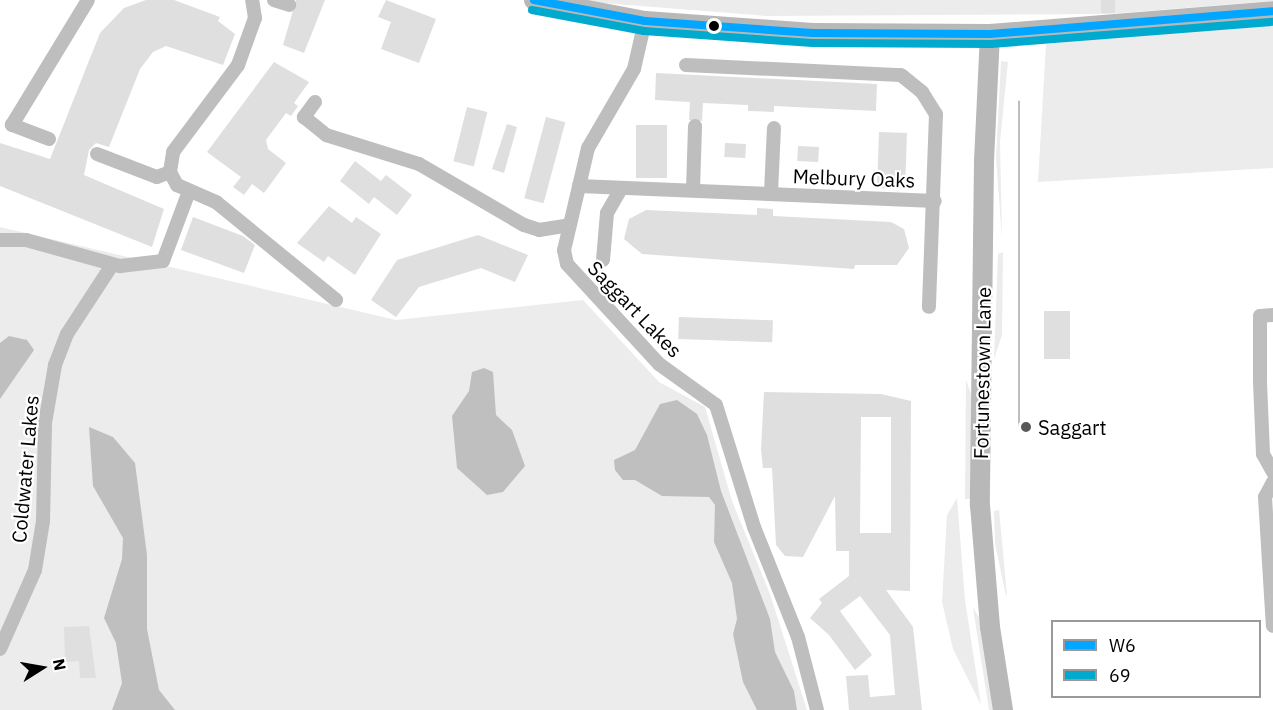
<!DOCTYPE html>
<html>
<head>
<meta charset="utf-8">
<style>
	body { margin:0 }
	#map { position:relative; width:1273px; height:710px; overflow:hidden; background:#fff; font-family:"IBM Plex Sans",sans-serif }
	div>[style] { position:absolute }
	.green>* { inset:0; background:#ececec }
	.water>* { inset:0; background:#bfbfbf }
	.building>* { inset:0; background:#dfdfdf; transform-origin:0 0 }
	.street>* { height:14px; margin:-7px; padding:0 7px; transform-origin:7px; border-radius:7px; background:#bebebe }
	.secondary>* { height:20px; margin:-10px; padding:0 10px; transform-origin:10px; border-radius:10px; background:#b8b8b8 }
	.tram>* { height:1.5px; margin:-0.75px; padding:0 0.75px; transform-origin:0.75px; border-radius:0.75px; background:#bebebe }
	.bus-1>* { height:8px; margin:-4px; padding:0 4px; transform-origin:4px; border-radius:4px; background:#00a6ff }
	.bus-2>* { height:8px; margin:-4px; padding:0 4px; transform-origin:4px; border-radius:4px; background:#00a9ce }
	.dots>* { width:16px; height:16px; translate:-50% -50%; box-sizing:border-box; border:3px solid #fff; border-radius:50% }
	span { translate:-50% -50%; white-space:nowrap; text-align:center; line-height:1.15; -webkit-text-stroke:4.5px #fff; paint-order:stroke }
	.street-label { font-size:20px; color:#000 }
	.poi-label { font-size:20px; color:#000 }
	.left { translate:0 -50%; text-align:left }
	.legend { position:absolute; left:1051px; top:620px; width:210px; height:78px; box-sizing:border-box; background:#fff; border:2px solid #999; margin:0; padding:8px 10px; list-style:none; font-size:18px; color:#000 }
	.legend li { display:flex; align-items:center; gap:12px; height:30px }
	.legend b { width:30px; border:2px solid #999 }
	.north { position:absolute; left:12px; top:638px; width:60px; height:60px; -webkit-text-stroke:4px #fff; paint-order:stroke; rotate:79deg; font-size:16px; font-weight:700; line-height:24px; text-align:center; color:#000 }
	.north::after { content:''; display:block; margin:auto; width:21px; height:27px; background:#000; clip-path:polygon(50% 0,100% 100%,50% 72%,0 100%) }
</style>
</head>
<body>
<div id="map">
	<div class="green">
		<i style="clip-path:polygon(565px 0,1273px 0,1273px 1px,1109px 14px,766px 16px)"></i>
		<i style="clip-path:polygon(1273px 23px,1273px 168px,1038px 182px,1046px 44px)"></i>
		<i style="clip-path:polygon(1001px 61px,1008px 62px,1000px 142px,1002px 239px,996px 157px)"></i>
		<i style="clip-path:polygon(0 227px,396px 320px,583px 300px,659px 382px,705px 407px,732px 501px,770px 594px,807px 710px,0 710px)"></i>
		<i style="clip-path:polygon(1003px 252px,1002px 335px,994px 359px,998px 254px)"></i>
		<i style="clip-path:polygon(966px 380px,971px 394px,972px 499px,965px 499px)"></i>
		<i style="clip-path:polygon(957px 498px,965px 600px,981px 705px,953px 649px,942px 602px,947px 515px)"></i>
		<i style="clip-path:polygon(999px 510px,1007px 595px,1006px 596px,995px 544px,994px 511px)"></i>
		<i style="clip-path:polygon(973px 608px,980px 619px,994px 710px,989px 710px)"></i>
	</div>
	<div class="water">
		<i style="clip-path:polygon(9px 336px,27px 340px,34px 350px,0 399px,0 343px)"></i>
		<i style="clip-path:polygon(484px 368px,493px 372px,496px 415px,512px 430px,525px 466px,503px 492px,487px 495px,457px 468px,452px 416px,469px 391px,472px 372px)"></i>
		<i style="clip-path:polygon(677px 400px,697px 414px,707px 435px,721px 491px,770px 619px,775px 652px,794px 691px,797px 710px,757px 710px,743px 682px,733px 634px,737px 619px,732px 583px,714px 542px,715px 505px,709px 497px,662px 496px,635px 480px,623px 480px,615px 470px,614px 460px,635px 450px,660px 404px)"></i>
		<i style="clip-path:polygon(89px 427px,113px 437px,135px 463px,147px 555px,147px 629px,159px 690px,175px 710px,112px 710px,122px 683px,116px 643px,104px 618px,122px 559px,123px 538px,93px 486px)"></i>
	</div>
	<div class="building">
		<i style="clip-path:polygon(146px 0,174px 0,220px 17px,218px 21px,235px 34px,223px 65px,166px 46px,153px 52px,140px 69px,109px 147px,96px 143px,89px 150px,84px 175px,164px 209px,152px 247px,0 186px,0 143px,50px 159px,100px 33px,124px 8px)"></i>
		<i style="clip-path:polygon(296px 0,325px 0,304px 53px,283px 45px)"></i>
		<i style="clip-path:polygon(386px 0,436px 19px,419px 63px,381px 49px,391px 22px,378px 17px)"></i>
		<i style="left:1101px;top:0;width:14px;height:13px"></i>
		<i style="clip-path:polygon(274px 62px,309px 82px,294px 103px,298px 106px,291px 116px,286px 113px,266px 140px,268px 149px,286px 163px,264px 193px,252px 184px,244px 195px,233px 187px,241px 177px,207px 152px)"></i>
		<i style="clip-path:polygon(656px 73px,877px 84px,876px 111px,774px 106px,774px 112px,748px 111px,748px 105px,703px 103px,702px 121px,689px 120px,690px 102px,655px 100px)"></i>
		<i style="left:467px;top:107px;width:21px;height:56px;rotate:14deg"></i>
		<i style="left:546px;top:117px;width:20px;height:84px;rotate:15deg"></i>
		<i style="clip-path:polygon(507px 124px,517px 127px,504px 173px,492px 169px)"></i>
		<i style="left:636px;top:125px;width:31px;height:53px"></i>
		<i style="left:879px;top:132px;width:28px;height:56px;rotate:2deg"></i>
		<i style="left:725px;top:143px;width:21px;height:14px;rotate:3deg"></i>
		<i style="left:798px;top:146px;width:21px;height:15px;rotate:3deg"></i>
		<i style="clip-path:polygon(355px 161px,381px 181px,386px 175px,412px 195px,397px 215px,374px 197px,369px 204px,340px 181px)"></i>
		<i style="clip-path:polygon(329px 206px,352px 223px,356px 217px,381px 234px,355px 275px,328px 256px,324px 262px,297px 243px)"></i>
		<i style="clip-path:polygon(757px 208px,773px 209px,773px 216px,891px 222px,904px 229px,909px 248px,897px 265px,855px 265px,854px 269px,642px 254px,624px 239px,629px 219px,646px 210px,757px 215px)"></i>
		<i style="clip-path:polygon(193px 217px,243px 236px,255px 245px,244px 273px,181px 250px)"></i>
		<i style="clip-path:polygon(478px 235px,528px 255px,515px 282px,481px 268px,419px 287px,396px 317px,371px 300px,397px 260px)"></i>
		<i style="left:1044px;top:311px;width:26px;height:48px"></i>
		<i style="left:679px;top:317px;width:94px;height:22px;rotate:2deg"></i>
		<i style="clip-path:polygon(evenodd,764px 392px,881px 394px,911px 401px,910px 591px,886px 590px,913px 627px,922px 710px,849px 710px,846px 676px,868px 675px,870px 697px,895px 695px,890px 635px,860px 596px,840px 611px,872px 655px,855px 670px,829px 635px,810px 618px,822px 603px,819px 599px,849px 576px,849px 551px,836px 551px,835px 496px,803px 557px,785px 556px,776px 545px,772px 468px,763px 468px,761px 450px,764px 392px,861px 417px,891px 417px,891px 533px,860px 533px,861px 417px)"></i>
		<i style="clip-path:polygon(89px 626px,96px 678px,80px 678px,79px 661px,65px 662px,64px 627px)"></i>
	</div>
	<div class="street">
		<i style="left:274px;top:0;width:16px;rotate:18deg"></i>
		<i style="left:645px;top:21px;width:49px;rotate:102.9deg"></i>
		<i style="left:634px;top:69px;width:91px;rotate:120.2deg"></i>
		<i style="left:588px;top:148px;width:105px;rotate:103.2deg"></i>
		<i style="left:564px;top:250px;width:14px;rotate:78deg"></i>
		<i style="left:567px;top:264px;width:136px;rotate:47.4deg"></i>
		<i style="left:659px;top:364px;width:70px;rotate:35.7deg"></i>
		<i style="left:716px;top:405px;width:128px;rotate:72.7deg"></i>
		<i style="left:754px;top:527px;width:118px;rotate:68.2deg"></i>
		<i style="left:798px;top:637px;width:75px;rotate:75.4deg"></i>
		<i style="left:686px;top:65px;width:215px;rotate:2.7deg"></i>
		<i style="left:901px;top:75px;width:27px;rotate:39deg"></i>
		<i style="left:922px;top:92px;width:26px;rotate:58deg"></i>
		<i style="left:936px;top:114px;width:193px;rotate:92.1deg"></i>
		<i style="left:315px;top:102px;width:19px;rotate:126deg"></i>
		<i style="left:304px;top:117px;width:28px;rotate:39deg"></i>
		<i style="left:326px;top:135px;width:97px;rotate:17.3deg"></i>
		<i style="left:419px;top:164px;width:121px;rotate:30.2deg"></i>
		<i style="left:524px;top:225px;width:16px;rotate:18deg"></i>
		<i style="left:539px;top:230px;width:31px;rotate:-9deg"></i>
		<i style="left:49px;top:139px;width:40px;rotate:-159deg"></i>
		<i style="left:12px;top:125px;width:146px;rotate:-58.7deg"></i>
		<i style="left:97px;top:154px;width:64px;rotate:21deg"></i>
		<i style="left:157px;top:177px;width:14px;rotate:-21deg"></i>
		<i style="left:170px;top:172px;width:15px;rotate:62deg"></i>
		<i style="left:177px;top:185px;width:43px;rotate:23.6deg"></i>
		<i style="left:216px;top:202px;width:155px;rotate:39.2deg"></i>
		<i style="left:170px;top:172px;width:20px;rotate:-81deg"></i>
		<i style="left:173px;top:152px;width:109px;rotate:-53.2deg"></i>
		<i style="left:238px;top:65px;width:50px;rotate:-70.1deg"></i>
		<i style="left:255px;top:18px;width:18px;rotate:-99deg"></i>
		<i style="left:579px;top:186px;width:356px;rotate:2.4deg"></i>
		<i style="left:693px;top:190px;width:64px;rotate:-88.2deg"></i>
		<i style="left:771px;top:193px;width:65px;rotate:-87.4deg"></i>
		<i style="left:0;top:240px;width:26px"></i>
		<i style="left:26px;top:240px;width:98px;rotate:15.5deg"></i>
		<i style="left:120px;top:266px;width:43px;rotate:-6.6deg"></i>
		<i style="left:163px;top:261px;width:72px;rotate:-69.5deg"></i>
		<i style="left:603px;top:260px;width:47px;rotate:-85.1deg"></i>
		<i style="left:607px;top:213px;width:28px;rotate:-60deg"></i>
		<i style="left:1273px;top:315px;width:13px;rotate:176deg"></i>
		<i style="left:1260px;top:316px;width:66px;rotate:90deg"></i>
		<i style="left:1260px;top:382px;width:72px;rotate:87.6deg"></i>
		<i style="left:1263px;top:454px;width:21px;rotate:61deg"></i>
		<i style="left:1273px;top:482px;width:17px;rotate:118deg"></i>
		<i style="left:1265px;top:497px;width:129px;rotate:86.5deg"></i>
		<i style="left:0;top:649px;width:86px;rotate:-66.1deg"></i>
		<i style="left:35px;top:570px;width:50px;rotate:-80.7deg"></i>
		<i style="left:43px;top:521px;width:98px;rotate:-88.8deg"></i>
		<i style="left:45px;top:423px;width:59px;rotate:-80.2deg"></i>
		<i style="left:55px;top:365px;width:33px;rotate:-69deg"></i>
		<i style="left:67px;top:334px;width:82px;rotate:-56.9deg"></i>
	</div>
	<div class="secondary">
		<i style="left:534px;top:0;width:113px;rotate:10.7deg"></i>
		<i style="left:645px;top:21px;width:168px;rotate:4.1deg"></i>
		<i style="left:813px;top:33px;width:177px;rotate:0.3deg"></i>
		<i style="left:990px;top:34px;width:284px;rotate:-4.6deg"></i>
		<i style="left:990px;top:34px;width:127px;rotate:92.7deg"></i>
		<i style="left:984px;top:161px;width:344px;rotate:90.7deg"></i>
		<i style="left:980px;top:505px;width:122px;rotate:85.3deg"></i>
		<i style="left:990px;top:627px;width:84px;rotate:81.1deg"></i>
	</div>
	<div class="tram">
		<i style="left:1019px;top:428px;width:326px;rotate:-90deg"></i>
	</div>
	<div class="bus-1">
		<i style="left:534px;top:0;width:113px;rotate:10.7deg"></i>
		<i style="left:645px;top:21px;width:168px;rotate:4.1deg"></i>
		<i style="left:813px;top:33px;width:177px;rotate:0.3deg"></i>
		<i style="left:990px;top:34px;width:284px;rotate:-4.6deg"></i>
	</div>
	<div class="bus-2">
		<i style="left:532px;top:10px;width:114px;rotate:10.6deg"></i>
		<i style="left:644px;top:31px;width:169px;rotate:4.1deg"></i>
		<i style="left:813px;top:43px;width:178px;rotate:0.3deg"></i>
		<i style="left:991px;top:44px;width:283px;rotate:-4.5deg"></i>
	</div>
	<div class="dots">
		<i style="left:714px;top:26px;background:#000"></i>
		<i style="left:1026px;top:427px;background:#595959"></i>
	</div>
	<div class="street-label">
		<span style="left:854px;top:178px;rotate:2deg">Melbury Oaks</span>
		<span style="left:635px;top:309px;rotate:46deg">Saggart Lakes</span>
		<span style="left:982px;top:373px;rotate:-89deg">Fortunestown Lane</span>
		<span style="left:25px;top:469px;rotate:-85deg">Coldwater Lakes</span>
	</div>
	<div class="poi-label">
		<span class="left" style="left:1038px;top:427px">Saggart</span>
	</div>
	<ul class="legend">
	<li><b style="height:8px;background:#00a6ff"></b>W6</li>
	<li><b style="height:8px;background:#00a9ce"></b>69</li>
	</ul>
	<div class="north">N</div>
</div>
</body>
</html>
